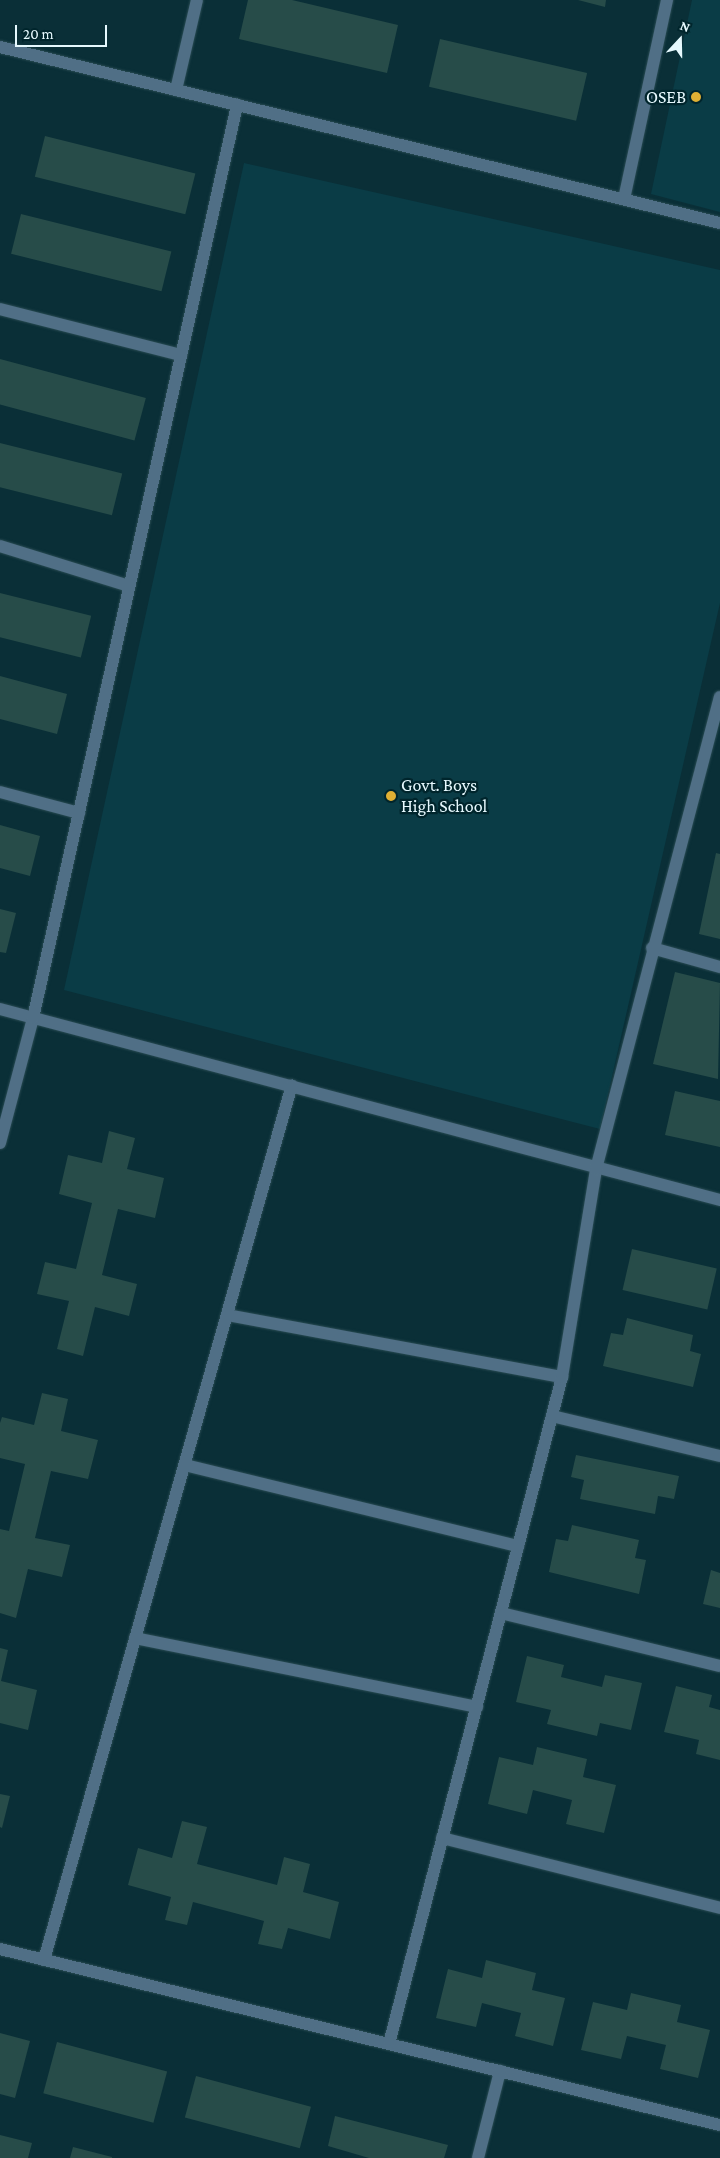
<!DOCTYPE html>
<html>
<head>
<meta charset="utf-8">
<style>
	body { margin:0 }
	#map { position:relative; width:720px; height:2158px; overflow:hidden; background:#0a2f37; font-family:"Crimson Pro",serif }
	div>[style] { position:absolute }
	.built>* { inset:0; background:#0a3c46 }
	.building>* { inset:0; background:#274c49; transform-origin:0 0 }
	.roads { filter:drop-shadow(0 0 1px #294b53) drop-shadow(0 0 1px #294b53) }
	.minor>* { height:12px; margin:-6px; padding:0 6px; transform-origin:6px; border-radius:6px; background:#506f86 }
	.tertiary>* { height:12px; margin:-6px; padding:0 6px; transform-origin:6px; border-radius:6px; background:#506f86 }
	.dots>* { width:14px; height:14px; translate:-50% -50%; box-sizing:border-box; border:2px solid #00252c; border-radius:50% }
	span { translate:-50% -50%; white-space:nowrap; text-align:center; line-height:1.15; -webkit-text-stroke:4.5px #00252c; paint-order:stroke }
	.poi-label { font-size:18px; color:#e6f9fe }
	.right { translate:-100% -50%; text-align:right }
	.left { translate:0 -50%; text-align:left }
	.north { position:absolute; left:655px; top:15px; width:50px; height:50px; -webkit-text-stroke:4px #00252c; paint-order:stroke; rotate:21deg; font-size:14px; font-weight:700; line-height:20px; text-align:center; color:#e6f9fe }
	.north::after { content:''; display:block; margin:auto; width:18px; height:22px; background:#e6f9fe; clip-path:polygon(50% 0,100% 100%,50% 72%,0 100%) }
	.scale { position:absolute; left:15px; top:25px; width:92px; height:22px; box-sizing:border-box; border:2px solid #e6f9fe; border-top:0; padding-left:6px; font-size:15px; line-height:18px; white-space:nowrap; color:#e6f9fe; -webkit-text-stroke:4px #00252c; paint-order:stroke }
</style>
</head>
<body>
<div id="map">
	<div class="built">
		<i style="clip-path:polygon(692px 0,720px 0,720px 212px,651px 194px)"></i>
		<i style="clip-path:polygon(244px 163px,720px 270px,720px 603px,600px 1129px,64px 990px)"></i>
	</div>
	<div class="building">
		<i style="clip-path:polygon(248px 0,292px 0,398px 25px,387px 73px,239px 39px)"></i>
		<i style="clip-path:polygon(578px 0,606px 0,605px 7px)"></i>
		<i style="left:440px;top:39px;width:151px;height:49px;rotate:13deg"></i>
		<i style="left:45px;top:136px;width:155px;height:42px;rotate:14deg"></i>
		<i style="left:21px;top:214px;width:155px;height:41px;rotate:14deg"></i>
		<i style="left:0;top:359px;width:151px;height:44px;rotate:15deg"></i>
		<i style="left:0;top:443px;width:126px;height:43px;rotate:14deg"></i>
		<i style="left:0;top:593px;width:94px;height:43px;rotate:14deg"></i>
		<i style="clip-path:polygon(0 676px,67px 694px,57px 734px,0 719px)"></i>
		<i style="clip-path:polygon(0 825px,40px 836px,30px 876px,0 868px)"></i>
		<i style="clip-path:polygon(716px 853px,720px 854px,720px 939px,699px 934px)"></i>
		<i style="clip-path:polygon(0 909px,16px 913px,6px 953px,0 952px)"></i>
		<i style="clip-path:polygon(675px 972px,720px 983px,718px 1079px,653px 1064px)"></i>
		<i style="clip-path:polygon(675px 1091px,720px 1101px,720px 1147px,665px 1135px)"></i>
		<i style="clip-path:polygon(109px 1131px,135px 1138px,127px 1169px,164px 1178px,155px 1218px,118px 1209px,102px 1275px,137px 1284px,129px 1316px,95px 1307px,83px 1356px,57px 1349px,69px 1301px,37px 1294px,45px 1262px,76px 1269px,92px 1203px,59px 1194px,68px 1155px,102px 1163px)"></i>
		<i style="left:632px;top:1249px;width:87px;height:42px;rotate:13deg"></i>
		<i style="clip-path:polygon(627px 1318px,693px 1335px,690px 1351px,701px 1354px,693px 1387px,603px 1366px,611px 1333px,623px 1335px)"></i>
		<i style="clip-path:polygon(42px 1393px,68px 1399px,61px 1431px,98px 1440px,88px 1479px,51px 1471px,35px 1538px,70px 1545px,62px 1577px,28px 1569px,16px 1618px,0 1613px,0 1529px,9px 1531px,25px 1464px,0 1458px,0 1423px,2px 1417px,34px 1425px)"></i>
		<i style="clip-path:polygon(576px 1455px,679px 1476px,674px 1499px,658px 1496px,655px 1514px,580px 1499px,584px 1480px,571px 1477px)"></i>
		<i style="clip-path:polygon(572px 1525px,639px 1540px,635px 1558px,646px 1560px,639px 1594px,549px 1572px,556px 1539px,568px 1541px)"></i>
		<i style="clip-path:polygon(711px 1570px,720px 1573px,720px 1608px,703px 1604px)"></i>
		<i style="clip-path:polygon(0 1648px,8px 1650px,1px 1681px,37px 1690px,28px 1730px,0 1723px)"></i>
		<i style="clip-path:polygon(527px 1656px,564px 1665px,561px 1677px,602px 1687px,605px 1675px,642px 1683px,631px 1730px,600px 1723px,597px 1736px,547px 1724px,551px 1710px,516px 1702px)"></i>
		<i style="clip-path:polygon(676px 1686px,712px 1695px,709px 1707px,720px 1710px,720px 1760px,696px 1754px,699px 1740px,664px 1732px)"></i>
		<i style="clip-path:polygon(537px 1747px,587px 1759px,583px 1777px,616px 1785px,604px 1833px,566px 1824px,572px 1800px,533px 1790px,527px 1814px,488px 1804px,499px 1757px,533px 1765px)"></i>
		<i style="clip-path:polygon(0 1794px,10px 1796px,2px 1828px,0 1827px)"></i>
		<i style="clip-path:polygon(182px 1821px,207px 1827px,197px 1864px,277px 1885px,284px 1857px,310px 1864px,303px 1892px,339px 1902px,330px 1939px,288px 1928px,282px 1949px,258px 1944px,264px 1921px,193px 1902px,187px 1925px,165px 1920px,171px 1897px,128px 1885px,138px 1848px,172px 1858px)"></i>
		<i style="clip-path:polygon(486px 1960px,536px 1973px,532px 1990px,565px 1998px,553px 2046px,515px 2036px,521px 2013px,482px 2003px,476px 2027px,436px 2018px,448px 1969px,482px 1978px)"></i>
		<i style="clip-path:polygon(631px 1993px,681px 2005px,677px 2022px,710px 2030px,698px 2078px,660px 2069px,666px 2045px,627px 2036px,621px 2059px,581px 2050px,593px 2002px,627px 2010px)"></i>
		<i style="clip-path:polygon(0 2033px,30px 2041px,15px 2098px,0 2094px)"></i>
		<i style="left:57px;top:2042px;width:114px;height:53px;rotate:15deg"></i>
		<i style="left:196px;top:2076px;width:119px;height:43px;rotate:15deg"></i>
		<i style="clip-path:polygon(335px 2116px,448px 2145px,444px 2158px,369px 2158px,328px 2146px)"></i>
		<i style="clip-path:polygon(0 2135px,32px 2143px,28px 2158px,0 2158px)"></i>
		<i style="clip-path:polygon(73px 2147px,112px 2157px,112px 2158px,70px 2158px)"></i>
	</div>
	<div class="roads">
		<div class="minor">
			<i style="left:176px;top:90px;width:92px;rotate:-76.9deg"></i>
			<i style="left:624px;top:199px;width:204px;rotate:-77.8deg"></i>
			<i style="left:0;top:309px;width:187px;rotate:14.3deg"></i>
			<i style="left:0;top:546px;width:135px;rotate:17.2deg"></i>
			<i style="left:0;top:792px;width:82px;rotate:14.9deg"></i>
			<i style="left:652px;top:948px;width:71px;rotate:15.6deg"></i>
			<i style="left:0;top:1009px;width:745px;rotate:14.86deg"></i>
			<i style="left:0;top:1143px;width:129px;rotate:-75.2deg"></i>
			<i style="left:33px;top:1018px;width:936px;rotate:-77.4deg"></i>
			<i style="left:227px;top:1315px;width:341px;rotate:10.5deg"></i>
			<i style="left:552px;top:1416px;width:173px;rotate:13.4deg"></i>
			<i style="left:185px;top:1465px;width:343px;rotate:13.7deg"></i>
			<i style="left:501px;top:1613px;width:225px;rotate:13.6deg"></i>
			<i style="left:135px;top:1638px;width:349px;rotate:11.4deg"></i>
			<i style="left:442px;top:1838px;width:287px;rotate:14.1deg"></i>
			<i style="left:0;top:1949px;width:741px;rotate:13.74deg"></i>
			<i style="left:44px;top:1960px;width:909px;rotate:-74.18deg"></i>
			<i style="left:389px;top:2044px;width:689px;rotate:-75.46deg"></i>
			<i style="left:562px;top:1377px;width:211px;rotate:-80.7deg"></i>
			<i style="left:596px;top:1169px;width:488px;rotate:-75.3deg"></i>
			<i style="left:478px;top:2158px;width:90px;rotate:-75.8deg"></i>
		</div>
		<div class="tertiary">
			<i style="left:0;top:47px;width:741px;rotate:13.74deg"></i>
		</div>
	</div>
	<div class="dots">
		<i style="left:696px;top:97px;background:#e0b034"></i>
		<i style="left:391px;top:796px;background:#e0b034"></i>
	</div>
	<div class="poi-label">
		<span class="right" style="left:686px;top:97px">OSEB</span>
		<span class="left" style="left:401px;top:796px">Govt. Boys<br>High School</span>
	</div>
	<div class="north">N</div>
	<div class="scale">20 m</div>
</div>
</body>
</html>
